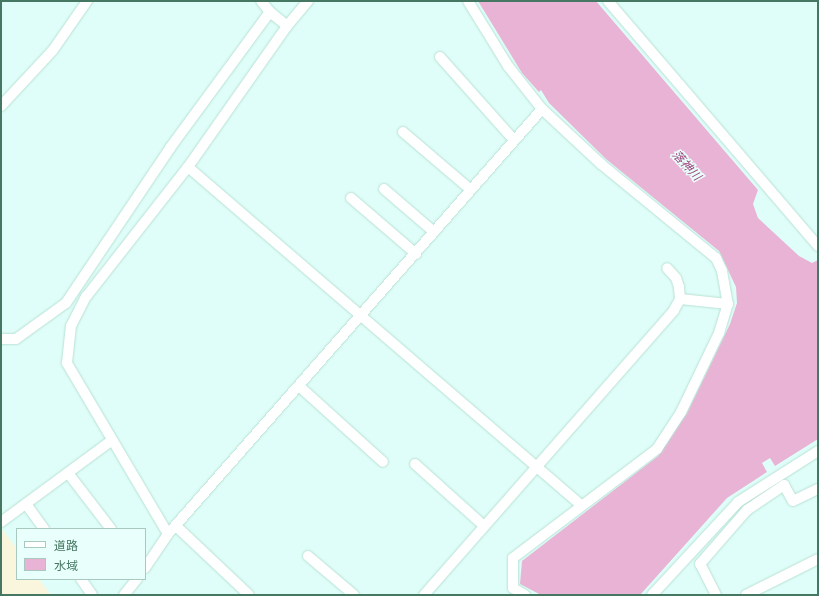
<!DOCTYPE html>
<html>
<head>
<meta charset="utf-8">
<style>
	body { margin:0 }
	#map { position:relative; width:819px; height:596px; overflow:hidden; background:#e0fef9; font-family:"Work Sans","Noto Sans JP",sans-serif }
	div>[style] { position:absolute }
	.education>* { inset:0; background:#faf6dd }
	.water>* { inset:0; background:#e9b3d5 }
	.roads { filter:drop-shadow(0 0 1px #b8e1d4) drop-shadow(0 0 1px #b8e1d4) }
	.street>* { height:10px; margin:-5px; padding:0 5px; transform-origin:5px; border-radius:5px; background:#fff }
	span { translate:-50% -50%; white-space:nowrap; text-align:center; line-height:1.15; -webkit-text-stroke:3px #e8fffb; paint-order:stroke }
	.water-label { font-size:12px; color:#a2457e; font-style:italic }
	.frame { position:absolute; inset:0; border:2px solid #457762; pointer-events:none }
	.legend { position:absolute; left:16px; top:528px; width:130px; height:52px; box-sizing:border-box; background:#e8fffb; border:1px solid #a7c9be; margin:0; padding:5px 7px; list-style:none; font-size:12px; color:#457762 }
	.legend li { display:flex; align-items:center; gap:8px; height:20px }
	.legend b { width:20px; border:1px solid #a7c9be }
</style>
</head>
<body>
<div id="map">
	<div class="education">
		<i style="clip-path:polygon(1px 528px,17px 549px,17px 579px,39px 579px,51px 595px,1px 595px)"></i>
	</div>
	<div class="water">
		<i style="clip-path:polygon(478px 1px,596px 1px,758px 190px,753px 204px,758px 218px,799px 256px,812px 263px,818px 260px,818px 439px,775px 466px,770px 458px,762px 463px,767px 472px,727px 498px,640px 595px,541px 595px,520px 584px,522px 561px,658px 456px,687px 413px,730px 324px,737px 303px,736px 287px,719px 251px,606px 159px,549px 103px,541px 90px,539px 92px,522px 73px)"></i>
	</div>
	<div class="roads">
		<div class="street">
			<i style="left:608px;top:1px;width:323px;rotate:49.4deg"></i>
			<i style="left:270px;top:12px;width:22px;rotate:39deg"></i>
			<i style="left:287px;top:26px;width:33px;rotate:-50deg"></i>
			<i style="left:440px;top:57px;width:111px;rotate:48.3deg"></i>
			<i style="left:1px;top:106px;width:76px;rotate:-47.1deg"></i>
			<i style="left:53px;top:50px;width:60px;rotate:-55.2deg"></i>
			<i style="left:542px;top:109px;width:81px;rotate:43deg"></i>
			<i style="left:601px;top:164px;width:149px;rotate:39.3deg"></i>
			<i style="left:716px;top:258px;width:14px;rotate:65deg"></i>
			<i style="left:722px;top:271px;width:34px;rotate:80deg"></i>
			<i style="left:403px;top:132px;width:89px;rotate:40.5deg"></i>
			<i style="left:188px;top:167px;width:518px;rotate:40.7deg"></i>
			<i style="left:384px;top:189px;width:66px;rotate:40.7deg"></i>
			<i style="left:351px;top:198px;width:86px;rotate:40.7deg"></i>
			<i style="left:1px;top:339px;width:15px"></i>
			<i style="left:16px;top:339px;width:62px;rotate:-35.8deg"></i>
			<i style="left:66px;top:303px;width:187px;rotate:-56.1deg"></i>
			<i style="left:170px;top:148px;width:169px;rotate:-53.7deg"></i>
			<i style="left:270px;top:12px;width:14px;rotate:-129deg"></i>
			<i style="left:299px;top:386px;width:113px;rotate:42.1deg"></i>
			<i style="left:415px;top:464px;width:93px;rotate:41.9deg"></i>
			<i style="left:68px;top:473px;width:71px;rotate:52.5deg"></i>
			<i style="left:26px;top:504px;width:31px;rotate:54deg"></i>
			<i style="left:1px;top:522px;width:137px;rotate:-36.4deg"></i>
			<i style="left:176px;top:526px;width:100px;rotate:43.4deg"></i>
			<i style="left:168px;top:534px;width:566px;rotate:-48.65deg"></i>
			<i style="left:542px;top:109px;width:55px;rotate:-128.3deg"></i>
			<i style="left:508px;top:66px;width:76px;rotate:-121.6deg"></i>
			<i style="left:308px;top:556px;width:60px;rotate:40.3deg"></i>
			<i style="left:145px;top:568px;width:41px;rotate:-55.9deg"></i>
			<i style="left:168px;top:534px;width:199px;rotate:-120.6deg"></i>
			<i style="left:67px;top:363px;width:37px;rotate:-84deg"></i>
			<i style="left:71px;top:326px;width:33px;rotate:-63deg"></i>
			<i style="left:86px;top:297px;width:165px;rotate:-51.9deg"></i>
			<i style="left:188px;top:167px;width:172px;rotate:-54.9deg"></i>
			<i style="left:81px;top:579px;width:19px;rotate:55deg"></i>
			<i style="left:124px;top:595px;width:21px;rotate:-51deg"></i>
			<i style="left:424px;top:595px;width:379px;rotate:-48.7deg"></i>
			<i style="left:674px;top:310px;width:13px;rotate:-61deg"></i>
			<i style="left:680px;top:299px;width:12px;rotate:-95deg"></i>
			<i style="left:679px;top:287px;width:9px;rotate:-108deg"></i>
			<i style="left:676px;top:278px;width:13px;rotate:-132deg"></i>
			<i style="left:525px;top:595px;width:14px;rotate:-150deg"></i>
			<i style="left:513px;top:588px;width:30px;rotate:-90deg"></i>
			<i style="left:513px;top:558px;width:181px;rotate:-37.1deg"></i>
			<i style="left:657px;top:449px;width:44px;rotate:-57deg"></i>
			<i style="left:681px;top:412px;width:88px;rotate:-64.3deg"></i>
			<i style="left:719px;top:333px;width:30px;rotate:-73deg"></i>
			<i style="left:728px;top:304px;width:48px;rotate:-174.1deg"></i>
			<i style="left:652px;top:595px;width:127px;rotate:-47.2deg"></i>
			<i style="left:738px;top:502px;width:95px;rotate:-32.5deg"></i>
			<i style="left:716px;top:595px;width:35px;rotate:-117deg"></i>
			<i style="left:700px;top:564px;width:72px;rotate:-49deg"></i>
			<i style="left:747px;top:510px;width:45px;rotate:-34deg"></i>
			<i style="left:784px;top:485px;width:18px;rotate:61deg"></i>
			<i style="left:793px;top:501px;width:28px;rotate:-26deg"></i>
			<i style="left:746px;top:595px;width:80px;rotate:-26.6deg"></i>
		</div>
	</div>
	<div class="water-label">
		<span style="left:686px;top:166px;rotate:47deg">落神川</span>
	</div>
	<div class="frame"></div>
	<ul class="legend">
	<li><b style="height:5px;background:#fff"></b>道路</li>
	<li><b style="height:11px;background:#e9b3d5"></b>水域</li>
	</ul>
</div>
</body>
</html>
